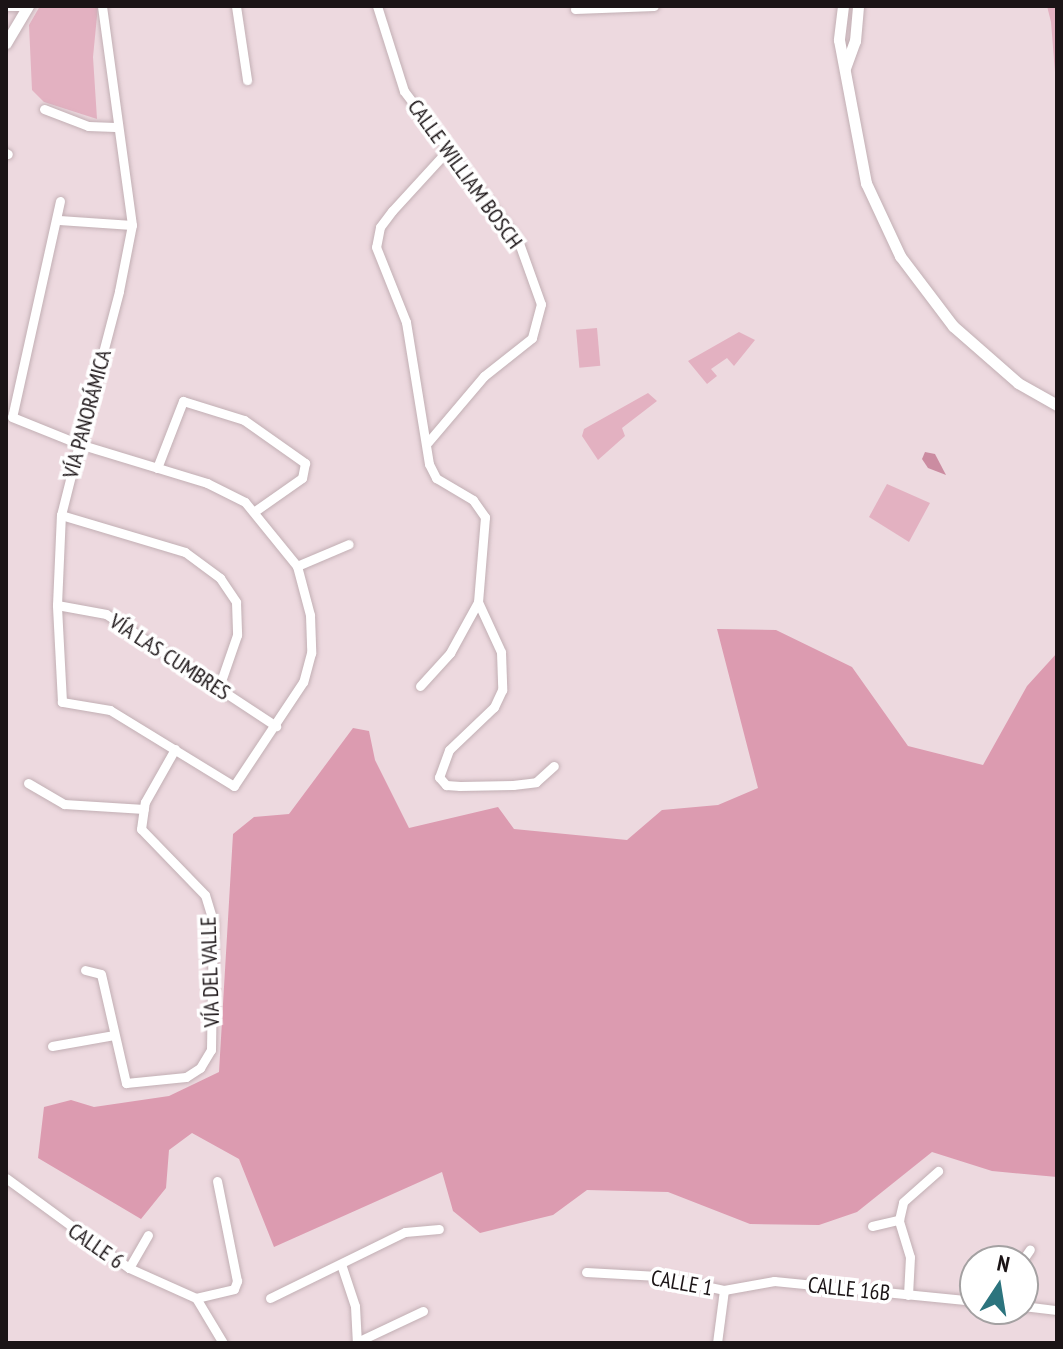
<!DOCTYPE html>
<html>
<head>
<meta charset="utf-8">
<style>
	body { margin:0 }
	#map { position:relative; width:1063px; height:1349px; overflow:hidden; background:#edd9df; font-family:"PT Sans Narrow",sans-serif }
	div>[style] { position:absolute }
	.green>* { inset:0; background:#e3b1c1; transform-origin:0 0 }
	.forest>* { inset:0; background:#dc9bb0 }
	.water>* { inset:0; background:#cb8ca1 }
	.roads { filter:drop-shadow(0 0 2px #c2afb4) drop-shadow(0 0 2px #c2afb4) }
	.minor>* { height:9px; margin:-4.5px; padding:0 4.5px; transform-origin:4.5px; border-radius:4.5px; background:#fff }
	.tertiary>* { height:11px; margin:-5.5px; padding:0 5.5px; transform-origin:5.5px; border-radius:5.5px; background:#fff }
	span { translate:-50% -50%; white-space:nowrap; text-align:center; line-height:1.15; -webkit-text-stroke:7px #fff; paint-order:stroke }
	.street-label { font-size:22px; color:#1b1416 }
	.frame { position:absolute; inset:0; border:8px solid #1b1416; pointer-events:none }
	.north { position:absolute; left:959px; top:1245px; width:80px; height:80px; box-sizing:border-box; background:#fff; border:2px solid #a4a1a2; border-radius:50%; rotate:12deg; font-size:22px; font-weight:700; line-height:32px; text-align:center; color:#1b1416 }
	.north::after { content:''; display:block; margin:auto; width:28px; height:36px; background:#2c747e; clip-path:polygon(50% 0,100% 100%,50% 72%,0 100%) }
</style>
</head>
<body>
<div id="map">
	<div class="green">
		<i style="clip-path:polygon(40px 6px,98px 6px,93px 57px,97px 119px,44px 102px,32px 90px,29px 25px)"></i>
		<i style="clip-path:polygon(1047px 6px,1057px 6px,1057px 97px,1051px 22px)"></i>
		<i style="left:597px;top:328px;width:38px;height:21px;rotate:85deg"></i>
		<i style="clip-path:polygon(739px 332px,755px 340px,734px 366px,727px 358px,711px 369px,717px 376px,707px 384px,688px 361px)"></i>
		<i style="clip-path:polygon(648px 393px,657px 401px,622px 428px,625px 436px,598px 460px,582px 436px,584px 429px)"></i>
		<i style="clip-path:polygon(887px 484px,930px 503px,909px 542px,869px 517px)"></i>
	</div>
	<div class="forest">
		<i style="clip-path:polygon(717px 629px,776px 630px,852px 667px,908px 746px,983px 765px,1027px 686px,1057px 653px,1057px 1177px,992px 1171px,932px 1152px,857px 1212px,819px 1225px,750px 1224px,668px 1192px,587px 1190px,553px 1215px,480px 1233px,453px 1211px,442px 1172px,274px 1247px,239px 1159px,192px 1133px,169px 1150px,166px 1188px,141px 1219px,38px 1158px,44px 1107px,71px 1100px,94px 1107px,169px 1096px,219px 1072px,233px 834px,254px 817px,289px 814px,353px 728px,369px 731px,375px 760px,409px 828px,498px 807px,514px 829px,627px 840px,662px 810px,718px 805px,758px 788px)"></i>
	</div>
	<div class="water">
		<i style="clip-path:polygon(925px 452px,935px 454px,946px 475px,928px 468px,922px 459px)"></i>
	</div>
	<div class="roads">
		<div class="minor">
			<i style="left:8px;top:6px;width:20px"></i>
			<i style="left:236px;top:6px;width:75px;rotate:81.5deg"></i>
			<i style="left:377px;top:6px;width:89px;rotate:72.4deg"></i>
			<i style="left:404px;top:91px;width:191px;rotate:52.9deg"></i>
			<i style="left:519px;top:243px;width:65px;rotate:70.2deg"></i>
			<i style="left:541px;top:304px;width:35px;rotate:105deg"></i>
			<i style="left:532px;top:338px;width:61px;rotate:141.6deg"></i>
			<i style="left:484px;top:376px;width:87px;rotate:130.3deg"></i>
			<i style="left:575px;top:9px;width:79px;rotate:-2.2deg"></i>
			<i style="left:44px;top:109px;width:47px;rotate:21.1deg"></i>
			<i style="left:88px;top:126px;width:27px;rotate:2deg"></i>
			<i style="left:447px;top:151px;width:81px;rotate:132.5deg"></i>
			<i style="left:392px;top:211px;width:20px;rotate:127deg"></i>
			<i style="left:380px;top:227px;width:20px;rotate:101deg"></i>
			<i style="left:376px;top:247px;width:81px;rotate:68.2deg"></i>
			<i style="left:406px;top:322px;width:144px;rotate:80.8deg"></i>
			<i style="left:429px;top:464px;width:16px;rotate:63deg"></i>
			<i style="left:436px;top:478px;width:43px;rotate:30.7deg"></i>
			<i style="left:473px;top:500px;width:21px;rotate:55deg"></i>
			<i style="left:485px;top:517px;width:85px;rotate:94.7deg"></i>
			<i style="left:478px;top:602px;width:55px;rotate:65.3deg"></i>
			<i style="left:501px;top:652px;width:38px;rotate:88deg"></i>
			<i style="left:502px;top:690px;width:19px;rotate:115deg"></i>
			<i style="left:494px;top:707px;width:62px;rotate:136.3deg"></i>
			<i style="left:449px;top:750px;width:29px;rotate:110deg"></i>
			<i style="left:439px;top:777px;width:11px;rotate:49deg"></i>
			<i style="left:446px;top:785px;width:14px;rotate:4deg"></i>
			<i style="left:460px;top:786px;width:53px;rotate:-1.1deg"></i>
			<i style="left:513px;top:785px;width:23px;rotate:-7deg"></i>
			<i style="left:536px;top:782px;width:24px;rotate:-42deg"></i>
			<i style="left:6px;top:153px;width:2px;rotate:27deg"></i>
			<i style="left:60px;top:201px;width:221px;rotate:102.5deg"></i>
			<i style="left:12px;top:417px;width:72px;rotate:21.9deg"></i>
			<i style="left:79px;top:444px;width:134px;rotate:16.9deg"></i>
			<i style="left:207px;top:483px;width:42px;rotate:26.6deg"></i>
			<i style="left:245px;top:502px;width:82px;rotate:50.9deg"></i>
			<i style="left:297px;top:566px;width:51px;rotate:75.1deg"></i>
			<i style="left:310px;top:615px;width:38px;rotate:88deg"></i>
			<i style="left:311px;top:653px;width:30px;rotate:105deg"></i>
			<i style="left:303px;top:682px;width:125px;rotate:123.6deg"></i>
			<i style="left:234px;top:786px;width:145px;rotate:-148.5deg"></i>
			<i style="left:110px;top:710px;width:49px;rotate:-170.5deg"></i>
			<i style="left:62px;top:702px;width:97px;rotate:-93deg"></i>
			<i style="left:57px;top:605px;width:90px;rotate:-87.5deg"></i>
			<i style="left:61px;top:515px;width:73px;rotate:-75.8deg"></i>
			<i style="left:79px;top:444px;width:158px;rotate:-75.3deg"></i>
			<i style="left:119px;top:291px;width:67px;rotate:-78.9deg"></i>
			<i style="left:132px;top:225px;width:221px;rotate:-97.8deg"></i>
			<i style="left:59px;top:220px;width:73px;rotate:3.9deg"></i>
			<i style="left:157px;top:468px;width:72px;rotate:-68.8deg"></i>
			<i style="left:183px;top:401px;width:64px;rotate:17.3deg"></i>
			<i style="left:244px;top:420px;width:75px;rotate:35.2deg"></i>
			<i style="left:305px;top:463px;width:15px;rotate:101deg"></i>
			<i style="left:302px;top:478px;width:57px;rotate:144.9deg"></i>
			<i style="left:61px;top:515px;width:129px;rotate:16.6deg"></i>
			<i style="left:185px;top:552px;width:44px;rotate:36.6deg"></i>
			<i style="left:220px;top:578px;width:29px;rotate:56deg"></i>
			<i style="left:236px;top:602px;width:33px;rotate:88deg"></i>
			<i style="left:237px;top:635px;width:55px;rotate:109.1deg"></i>
			<i style="left:297px;top:566px;width:56px;rotate:-22.9deg"></i>
			<i style="left:57px;top:605px;width:50px;rotate:10.4deg"></i>
			<i style="left:106px;top:614px;width:204px;rotate:33.4deg"></i>
			<i style="left:420px;top:686px;width:45px;rotate:-47.7deg"></i>
			<i style="left:450px;top:653px;width:58px;rotate:-61.2deg"></i>
			<i style="left:28px;top:783px;width:42px;rotate:30.3deg"></i>
			<i style="left:64px;top:804px;width:80px;rotate:3.6deg"></i>
			<i style="left:85px;top:970px;width:16px;rotate:14deg"></i>
			<i style="left:101px;top:974px;width:112px;rotate:77.1deg"></i>
			<i style="left:126px;top:1083px;width:60px;rotate:-5.7deg"></i>
			<i style="left:186px;top:1077px;width:17px;rotate:-33deg"></i>
			<i style="left:200px;top:1068px;width:21px;rotate:-59deg"></i>
			<i style="left:211px;top:1050px;width:129px;rotate:-89.1deg"></i>
			<i style="left:213px;top:921px;width:27px;rotate:-107deg"></i>
			<i style="left:205px;top:895px;width:92px;rotate:-134.1deg"></i>
			<i style="left:141px;top:829px;width:27px;rotate:-82deg"></i>
			<i style="left:145px;top:802px;width:61px;rotate:-60.5deg"></i>
			<i style="left:52px;top:1046px;width:63px;rotate:-10.1deg"></i>
			<i style="left:6px;top:1178px;width:152px;rotate:36.2deg"></i>
			<i style="left:129px;top:1268px;width:73px;rotate:24.1deg"></i>
			<i style="left:196px;top:1298px;width:39px;rotate:-13deg"></i>
			<i style="left:234px;top:1289px;width:9px;rotate:-69deg"></i>
			<i style="left:237px;top:1281px;width:102px;rotate:-101.3deg"></i>
			<i style="left:872px;top:1226px;width:28px;rotate:-13deg"></i>
			<i style="left:1022px;top:1261px;width:14px;rotate:-56deg"></i>
			<i style="left:341px;top:1264px;width:44px;rotate:71.6deg"></i>
			<i style="left:355px;top:1306px;width:37px;rotate:87deg"></i>
			<i style="left:129px;top:1268px;width:38px;rotate:-60deg"></i>
			<i style="left:586px;top:1272px;width:72px;rotate:3.2deg"></i>
			<i style="left:658px;top:1276px;width:67px;rotate:12deg"></i>
			<i style="left:724px;top:1290px;width:51px;rotate:-10.2deg"></i>
			<i style="left:774px;top:1281px;width:202px;rotate:5.7deg"></i>
			<i style="left:908px;top:1295px;width:38px;rotate:-87deg"></i>
			<i style="left:910px;top:1257px;width:39px;rotate:-107deg"></i>
			<i style="left:899px;top:1220px;width:18px;rotate:-77deg"></i>
			<i style="left:903px;top:1202px;width:47px;rotate:-41.5deg"></i>
			<i style="left:196px;top:1298px;width:52px;rotate:59deg"></i>
			<i style="left:270px;top:1298px;width:150px;rotate:-26.1deg"></i>
			<i style="left:405px;top:1232px;width:34px;rotate:-5deg"></i>
			<i style="left:1023px;top:1306px;width:34px;rotate:7deg"></i>
			<i style="left:357px;top:1342px;width:73px;rotate:-25.2deg"></i>
			<i style="left:717px;top:1343px;width:53px;rotate:-82.5deg"></i>
		</div>
		<div class="tertiary">
			<i style="left:843px;top:6px;width:34px;rotate:97deg"></i>
			<i style="left:839px;top:40px;width:146px;rotate:79.3deg"></i>
			<i style="left:866px;top:183px;width:81px;rotate:65deg"></i>
			<i style="left:900px;top:256px;width:88px;rotate:52.9deg"></i>
			<i style="left:953px;top:326px;width:86px;rotate:41.2deg"></i>
			<i style="left:1018px;top:383px;width:45px;rotate:29.4deg"></i>
			<i style="left:6px;top:43px;width:43px;rotate:-59.3deg"></i>
			<i style="left:845px;top:68px;width:29px;rotate:-70deg"></i>
			<i style="left:855px;top:41px;width:35px;rotate:-85deg"></i>
		</div>
	</div>
	<div class="street-label">
		<span style="left:465px;top:174px;rotate:54deg">CALLE WILLIAM BOSCH</span>
		<span style="left:87px;top:414px;rotate:-75deg">VÍA PANORÁMICA</span>
		<span style="left:170px;top:657px;rotate:33deg">VÍA LAS CUMBRES</span>
		<span style="left:210px;top:972px;rotate:-92deg">VÍA DEL VALLE</span>
		<span style="left:96px;top:1246px;rotate:35deg">CALLE 6</span>
		<span style="left:682px;top:1283px;rotate:10deg">CALLE 1</span>
		<span style="left:849px;top:1289px;rotate:6deg">CALLE 16B</span>
	</div>
	<div class="frame"></div>
	<div class="north">N</div>
</div>
</body>
</html>
